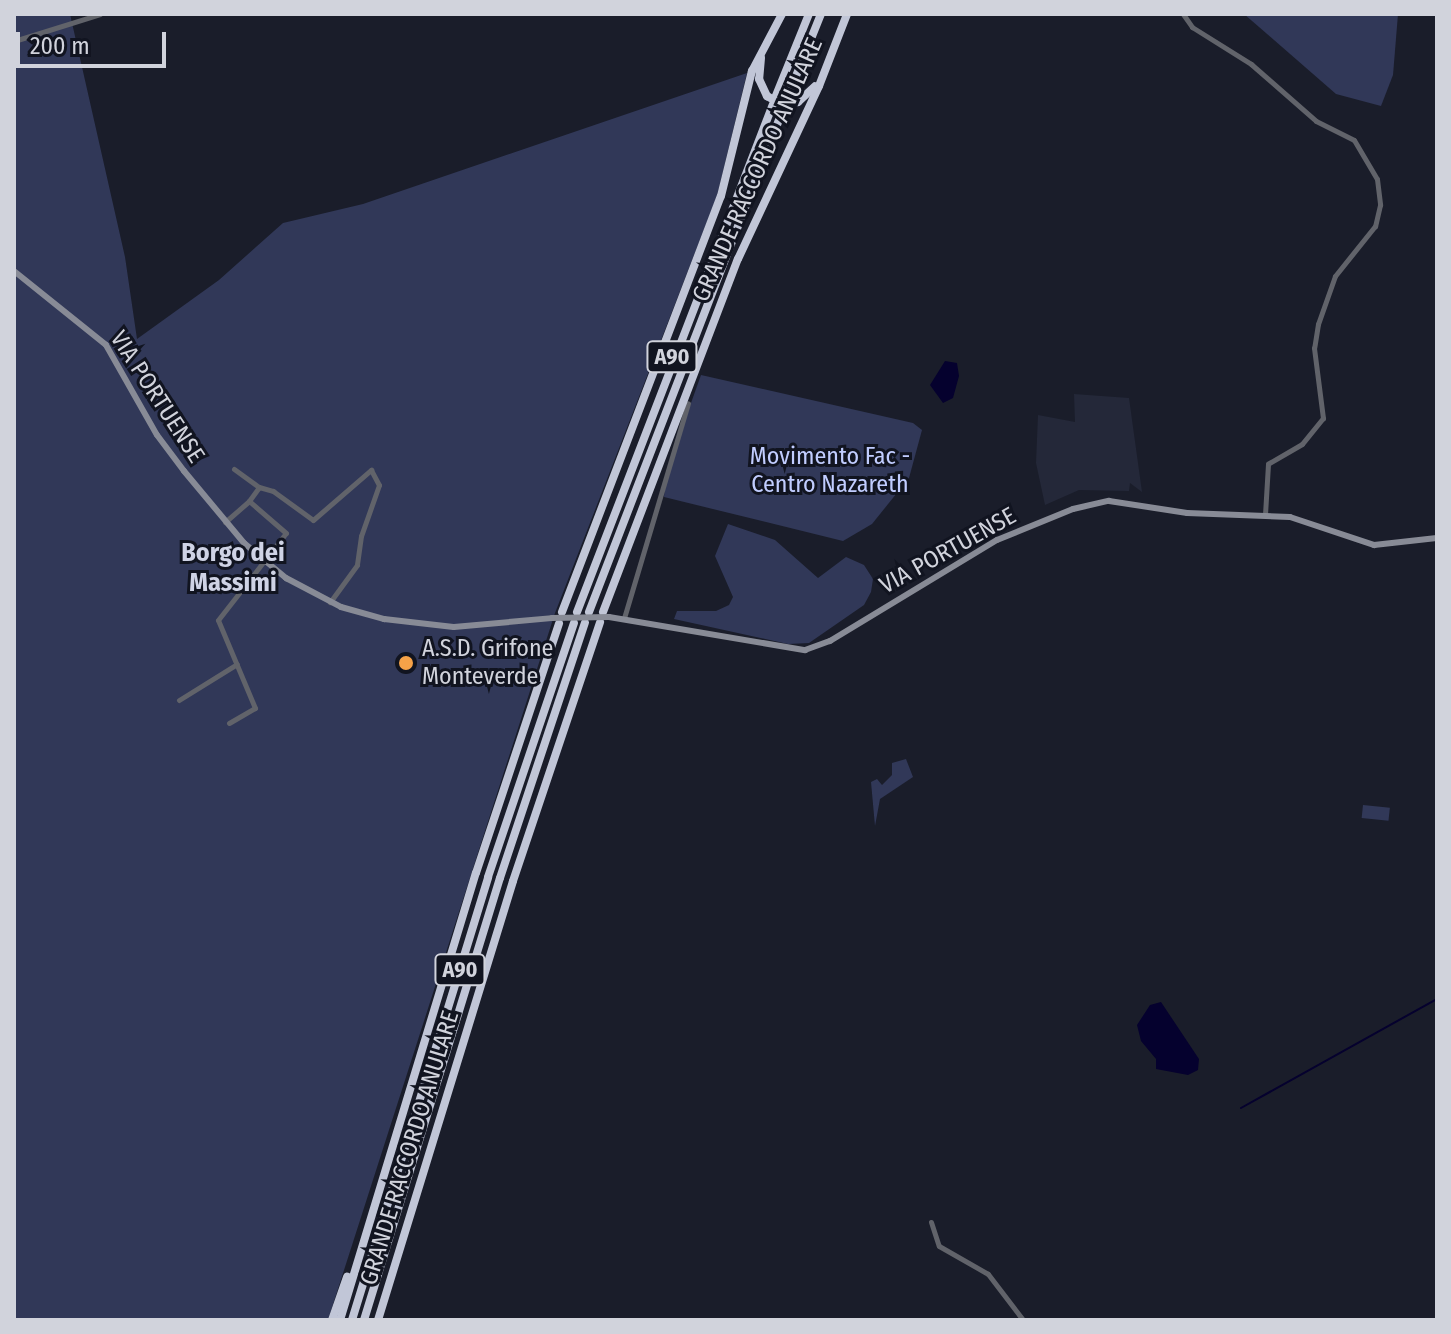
<!DOCTYPE html>
<html>
<head>
<meta charset="utf-8">
<style>
	body { margin:0 }
	#map { position:relative; width:1451px; height:1334px; overflow:hidden; background:#1a1d2a; font-family:"Fira Sans Condensed",sans-serif }
	div>[style] { position:absolute }
	.built>* { inset:0; background:#242839 }
	.green>* { inset:0; background:#313858; transform-origin:0 0 }
	.water>* { inset:0; background:#05012e }
	.stream>* { height:2px; margin:-1px; padding:0 1px; transform-origin:1px; border-radius:1px; background:#05012e }
	.street>* { height:5px; margin:-2.5px; padding:0 2.5px; transform-origin:2.5px; border-radius:2.5px; background:#61636a }
	.secondary>* { height:6px; margin:-3px; padding:0 3px; transform-origin:3px; border-radius:3px; background:#888b96 }
	.highway>* { height:8px; margin:-4px; padding:0 4px; transform-origin:4px; border-radius:4px; background:#c1c6d7 }
	.secondary-bridge>* { height:6px; margin:-3px; padding:0 3px; transform-origin:3px; border-radius:3px; background:#888b96 }
	.highway-bridge>* { height:8px; margin:-4px; padding:0 4px; transform-origin:4px; border-radius:4px; background:#c1c6d7 }
	.dots>* { width:22px; height:22px; translate:-50% -50%; box-sizing:border-box; border:4px solid #111420; border-radius:50% }
	span { translate:-50% -50%; white-space:nowrap; text-align:center; line-height:1.15; -webkit-text-stroke:6px #111420; paint-order:stroke }
	.shield-label span { padding:2px 6px; background:#111420; border:2px solid; border-radius:6px; -webkit-text-stroke-width:0 }
	.shield-label { font-size:22px; color:#d1d3dc; font-weight:700 }
	.street-label { font-size:24px; color:#d1d3dc }
	.park-label { font-size:24px; color:#c1cdff }
	.poi-label { font-size:24px; color:#d1d3dc }
	.left { translate:0 -50%; text-align:left }
	.neighbourhood-label { font-size:26px; color:#cfd3e5; font-weight:700 }
	.frame { position:absolute; inset:0; border:16px solid #d1d3dc; pointer-events:none }
	.scale { position:absolute; left:16px; top:32px; width:150px; height:36px; box-sizing:border-box; border:4px solid #d1d3dc; border-top:0; padding-left:10px; font-size:24px; line-height:28px; white-space:nowrap; color:#d1d3dc; -webkit-text-stroke:6px #111420; paint-order:stroke }
</style>
</head>
<body>
<div id="map">
	<div class="built">
		<i style="clip-path:polygon(1074px 394px,1129px 398px,1142px 492px,1130px 483px,1129px 491px,1079px 490px,1045px 505px,1036px 463px,1038px 415px,1075px 422px)"></i>
	</div>
	<div class="green">
		<i style="clip-path:polygon(14px 14px,70px 14px,125px 257px,137px 339px,219px 280px,283px 223px,363px 204px,747px 73px,717px 196px,555px 613px,328px 1320px,14px 1320px)"></i>
		<i style="clip-path:polygon(1244px 14px,1398px 14px,1393px 75px,1381px 106px,1336px 94px)"></i>
		<i style="clip-path:polygon(701px 375px,913px 423px,922px 430px,909px 478px,872px 524px,843px 541px,664px 497px,666px 473px)"></i>
		<i style="clip-path:polygon(728px 524px,775px 540px,818px 578px,846px 557px,864px 565px,873px 579px,871px 592px,864px 605px,809px 643px,788px 644px,674px 619px,677px 611px,716px 611px,729px 605px,733px 597px,715px 556px)"></i>
		<i style="clip-path:polygon(906px 759px,913px 777px,880px 799px,875px 826px,871px 782px,877px 779px,882px 785px,892px 775px,892px 763px)"></i>
		<i style="left:1363px;top:805px;width:27px;height:13px;rotate:6deg"></i>
	</div>
	<div class="water">
		<i style="clip-path:polygon(945px 361px,957px 363px,959px 376px,953px 398px,943px 403px,930px 385px)"></i>
		<i style="clip-path:polygon(1161px 1002px,1199px 1059px,1198px 1070px,1188px 1075px,1156px 1069px,1156px 1059px,1141px 1041px,1137px 1025px,1150px 1005px)"></i>
	</div>
	<div class="stream">
		<i style="left:1241px;top:1108px;width:224px;rotate:-29.1deg"></i>
	</div>
	<div class="street">
		<i style="left:1183px;top:14px;width:16px;rotate:55deg"></i>
		<i style="left:1192px;top:27px;width:70px;rotate:32.1deg"></i>
		<i style="left:1251px;top:64px;width:86px;rotate:41.2deg"></i>
		<i style="left:1316px;top:121px;width:42px;rotate:26.6deg"></i>
		<i style="left:1354px;top:140px;width:45px;rotate:59.5deg"></i>
		<i style="left:1377px;top:179px;width:26px;rotate:83deg"></i>
		<i style="left:1380px;top:205px;width:22px;rotate:103deg"></i>
		<i style="left:1375px;top:226px;width:64px;rotate:128.7deg"></i>
		<i style="left:1335px;top:276px;width:51px;rotate:109.5deg"></i>
		<i style="left:1318px;top:324px;width:24px;rotate:99deg"></i>
		<i style="left:1314px;top:348px;width:71px;rotate:82.7deg"></i>
		<i style="left:1323px;top:418px;width:33px;rotate:129deg"></i>
		<i style="left:1302px;top:444px;width:39px;rotate:150deg"></i>
		<i style="left:1268px;top:464px;width:50px;rotate:93.4deg"></i>
		<i style="left:14px;top:41px;width:90px;rotate:-17.4deg"></i>
		<i style="left:234px;top:469px;width:31px;rotate:36deg"></i>
		<i style="left:225px;top:522px;width:32px;rotate:-41deg"></i>
		<i style="left:624px;top:618px;width:224px;rotate:-73.4deg"></i>
		<i style="left:179px;top:700px;width:68px;rotate:-31.8deg"></i>
		<i style="left:229px;top:723px;width:30px;rotate:-30deg"></i>
		<i style="left:255px;top:708px;width:95px;rotate:-112.8deg"></i>
		<i style="left:218px;top:620px;width:110px;rotate:-52deg"></i>
		<i style="left:286px;top:533px;width:49px;rotate:-139.1deg"></i>
		<i style="left:249px;top:501px;width:17px;rotate:-54deg"></i>
		<i style="left:259px;top:487px;width:15px;rotate:16deg"></i>
		<i style="left:273px;top:491px;width:49px;rotate:35.9deg"></i>
		<i style="left:313px;top:520px;width:77px;rotate:-40.8deg"></i>
		<i style="left:371px;top:470px;width:17px;rotate:62deg"></i>
		<i style="left:379px;top:485px;width:54px;rotate:109.4deg"></i>
		<i style="left:361px;top:536px;width:29px;rotate:98deg"></i>
		<i style="left:357px;top:565px;width:46px;rotate:126.1deg"></i>
		<i style="left:931px;top:1222px;width:25px;rotate:72deg"></i>
		<i style="left:939px;top:1246px;width:56px;rotate:29.7deg"></i>
		<i style="left:988px;top:1274px;width:58px;rotate:52.7deg"></i>
	</div>
	<div class="secondary">
		<i style="left:14px;top:271px;width:118px;rotate:38.8deg"></i>
		<i style="left:106px;top:345px;width:103px;rotate:60.5deg"></i>
		<i style="left:157px;top:435px;width:45px;rotate:53.1deg"></i>
		<i style="left:184px;top:471px;width:94px;rotate:50.2deg"></i>
		<i style="left:244px;top:543px;width:55px;rotate:39.8deg"></i>
		<i style="left:286px;top:578px;width:62px;rotate:27.8deg"></i>
		<i style="left:341px;top:607px;width:45px;rotate:15.6deg"></i>
		<i style="left:384px;top:619px;width:70px;rotate:6.5deg"></i>
		<i style="left:454px;top:627px;width:98px;rotate:-5.2deg"></i>
		<i style="left:609px;top:617px;width:199px;rotate:9.6deg"></i>
		<i style="left:805px;top:650px;width:27px;rotate:-20deg"></i>
		<i style="left:830px;top:641px;width:195px;rotate:-31.2deg"></i>
		<i style="left:997px;top:540px;width:82px;rotate:-22.2deg"></i>
		<i style="left:1073px;top:509px;width:37px;rotate:-13deg"></i>
		<i style="left:1109px;top:501px;width:79px;rotate:8.7deg"></i>
		<i style="left:1187px;top:513px;width:103px;rotate:2.2deg"></i>
		<i style="left:1290px;top:517px;width:89px;rotate:18.4deg"></i>
		<i style="left:1374px;top:545px;width:63px;rotate:-6.3deg"></i>
	</div>
	<div class="highway">
		<i style="left:761px;top:58px;width:21px;rotate:95deg"></i>
		<i style="left:759px;top:79px;width:19px;rotate:65deg"></i>
		<i style="left:775px;top:98px;width:91px;rotate:-68deg"></i>
		<i style="left:786px;top:101px;width:94px;rotate:-68.1deg"></i>
		<i style="left:798px;top:102px;width:23px;rotate:-43deg"></i>
		<i style="left:562px;top:612px;width:445px;rotate:-69.1deg"></i>
		<i style="left:721px;top:196px;width:129px;rotate:-76.1deg"></i>
		<i style="left:752px;top:71px;width:64px;rotate:-62.2deg"></i>
		<i style="left:577px;top:612px;width:544px;rotate:-68.9deg"></i>
		<i style="left:589px;top:612px;width:541px;rotate:-68.89deg"></i>
		<i style="left:603px;top:612px;width:378px;rotate:-69.1deg"></i>
		<i style="left:738px;top:259px;width:191px;rotate:-64.9deg"></i>
		<i style="left:819px;top:86px;width:77px;rotate:-68.7deg"></i>
		<i style="left:332px;top:1320px;width:46px;rotate:-70.8deg"></i>
		<i style="left:340px;top:1320px;width:467px;rotate:-73.1deg"></i>
		<i style="left:476px;top:873px;width:263px;rotate:-71.6deg"></i>
		<i style="left:352px;top:1320px;width:463px;rotate:-72.9deg"></i>
		<i style="left:488px;top:877px;width:268px;rotate:-71.3deg"></i>
		<i style="left:364px;top:1320px;width:462px;rotate:-72.9deg"></i>
		<i style="left:500px;top:878px;width:269px;rotate:-71.6deg"></i>
		<i style="left:378px;top:1320px;width:459px;rotate:-72.9deg"></i>
		<i style="left:513px;top:881px;width:273px;rotate:-71.4deg"></i>
	</div>
	<div class="secondary-bridge">
		<i style="left:552px;top:618px;width:57px;rotate:-1deg"></i>
	</div>
	<div class="highway-bridge">
		<i style="left:767px;top:96px;width:14px;rotate:30deg"></i>
		<i style="left:779px;top:103px;width:19px;rotate:-3deg"></i>
	</div>
	<div class="dots">
		<i style="left:406px;top:663px;background:#f6a248"></i>
	</div>
	<div class="shield-label">
		<span style="left:672px;top:357px">A90</span>
		<span style="left:460px;top:970px">A90</span>
	</div>
	<div class="street-label">
		<span style="left:758px;top:170px;rotate:-66deg">GRANDE RACCORDO ANULARE</span>
		<span style="left:157px;top:397px;rotate:57deg">VIA PORTUENSE</span>
		<span style="left:948px;top:551px;rotate:-29deg">VIA PORTUENSE</span>
		<span style="left:410px;top:1148px;rotate:-73deg">GRANDE RACCORDO ANULARE</span>
	</div>
	<div class="park-label">
		<span style="left:830px;top:471px">Movimento Fac -<br>Centro Nazareth</span>
	</div>
	<div class="poi-label">
		<span class="left" style="left:422px;top:663px">A.S.D. Grifone<br>Monteverde</span>
	</div>
	<div class="neighbourhood-label">
		<span style="left:233px;top:568px">Borgo dei<br>Massimi</span>
	</div>
	<div class="frame"></div>
	<div class="scale">200 m</div>
</div>
</body>
</html>
